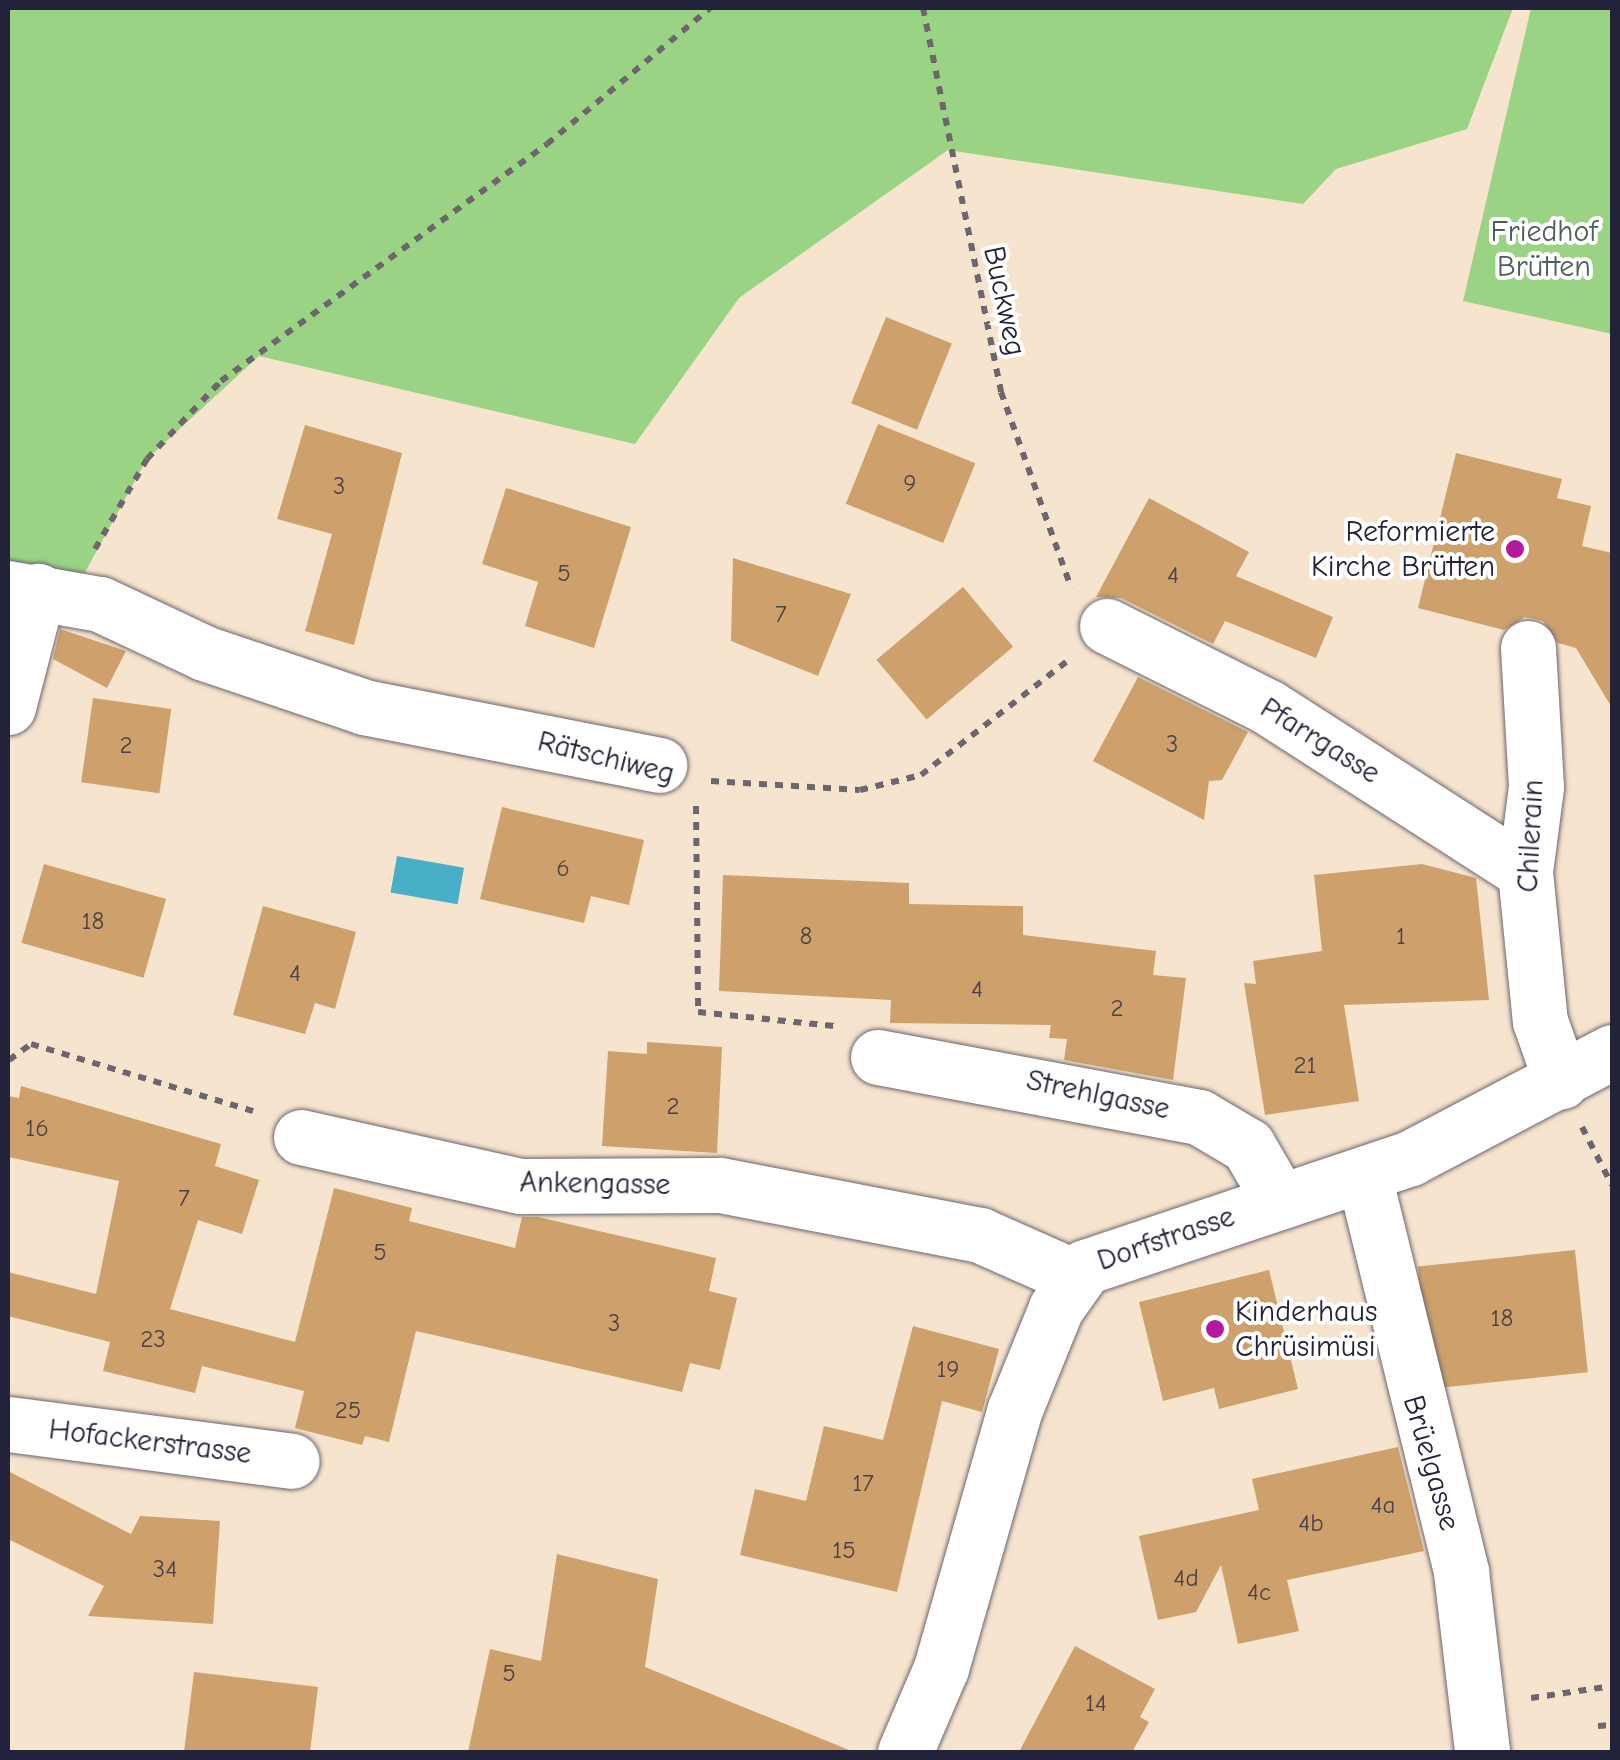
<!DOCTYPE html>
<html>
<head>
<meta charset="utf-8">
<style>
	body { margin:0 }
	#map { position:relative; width:1620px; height:1760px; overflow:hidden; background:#f7e4ce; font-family:"Comic Neue",sans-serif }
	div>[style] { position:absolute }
	.green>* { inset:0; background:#9bd385 }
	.water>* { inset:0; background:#49afc8; transform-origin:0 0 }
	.building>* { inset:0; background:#cea16c; transform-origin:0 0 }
	.path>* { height:6px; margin-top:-3px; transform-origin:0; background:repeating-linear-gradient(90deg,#6d666e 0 8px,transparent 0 16px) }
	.roads { filter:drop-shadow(0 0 2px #6d666e) drop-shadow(0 0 2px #6d666e) }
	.minor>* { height:55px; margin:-27.5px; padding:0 27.5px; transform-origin:27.5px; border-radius:27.5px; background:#fff }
	.dots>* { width:28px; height:28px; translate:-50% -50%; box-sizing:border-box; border:5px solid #fff; border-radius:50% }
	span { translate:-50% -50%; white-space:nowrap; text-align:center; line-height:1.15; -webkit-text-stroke:8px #fff; paint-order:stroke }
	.number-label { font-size:25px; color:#4d4247 }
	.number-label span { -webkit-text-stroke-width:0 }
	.park-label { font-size:30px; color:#4c6055 }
	.street-label { font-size:30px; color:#22223b }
	.poi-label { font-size:30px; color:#22223b }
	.right { translate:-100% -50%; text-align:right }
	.left { translate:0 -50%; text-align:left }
	.frame { position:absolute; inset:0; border:10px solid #22223b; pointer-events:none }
</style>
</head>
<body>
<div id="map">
	<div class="green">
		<i style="clip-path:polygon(8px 8px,1513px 8px,1467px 129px,1336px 169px,1303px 204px,948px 150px,739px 298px,635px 444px,259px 356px,147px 459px,72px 596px,8px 588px)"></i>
		<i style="clip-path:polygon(1531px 8px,1612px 8px,1612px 334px,1463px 301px)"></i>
	</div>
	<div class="water">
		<i style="left:397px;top:856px;width:68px;height:37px;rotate:10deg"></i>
	</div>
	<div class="building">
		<i style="left:886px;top:317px;width:71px;height:93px;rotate:22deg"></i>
		<i style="left:878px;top:424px;width:105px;height:86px;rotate:22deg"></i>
		<i style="clip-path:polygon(305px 425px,402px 453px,354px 645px,305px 631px,332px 534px,277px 519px)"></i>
		<i style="clip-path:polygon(1456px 453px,1562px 479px,1557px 498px,1591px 506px,1582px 546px,1612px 553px,1612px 708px,1576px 648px,1558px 643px,1543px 621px,1525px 617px,1504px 630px,1418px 608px)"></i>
		<i style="clip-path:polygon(506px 488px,631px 527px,594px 648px,525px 626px,538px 582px,482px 564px)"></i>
		<i style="clip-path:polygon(1149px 498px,1249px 552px,1236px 576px,1333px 617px,1316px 658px,1225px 621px,1213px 644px,1121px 598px,1096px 597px)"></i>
		<i style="clip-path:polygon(733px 558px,851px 594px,818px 676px,731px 641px)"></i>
		<i style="left:963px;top:587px;width:78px;height:113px;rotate:50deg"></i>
		<i style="clip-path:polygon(60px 629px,126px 651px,107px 688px,53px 659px)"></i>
		<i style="clip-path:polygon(1138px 677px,1248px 732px,1222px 780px,1209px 781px,1204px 820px,1093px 761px)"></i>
		<i style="left:93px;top:698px;width:79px;height:85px;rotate:8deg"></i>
		<i style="clip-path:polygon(502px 807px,644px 840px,629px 905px,591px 896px,584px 923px,480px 899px)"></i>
		<i style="left:44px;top:864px;width:127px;height:82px;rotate:16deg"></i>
		<i style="clip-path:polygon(1422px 864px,1476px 878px,1489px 1000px,1344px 1005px,1359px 1101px,1265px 1115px,1244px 983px,1256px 984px,1253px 961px,1322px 951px,1314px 875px)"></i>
		<i style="clip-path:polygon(723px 875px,909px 883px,909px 904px,1023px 906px,1023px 935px,1156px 951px,1153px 975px,1186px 978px,1173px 1080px,1064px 1060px,1067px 1039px,1049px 1038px,1051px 1025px,890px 1023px,891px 1000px,719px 991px)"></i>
		<i style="clip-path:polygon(263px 906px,356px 932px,335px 1009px,315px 1003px,305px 1034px,233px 1015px)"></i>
		<i style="clip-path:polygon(647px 1042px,722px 1047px,717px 1153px,602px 1146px,608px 1051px,647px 1054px)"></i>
		<i style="clip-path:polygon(21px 1086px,221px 1144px,215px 1166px,259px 1180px,242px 1234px,198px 1220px,170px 1309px,295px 1342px,334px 1188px,412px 1208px,409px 1221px,515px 1248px,522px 1217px,538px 1217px,716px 1258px,709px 1291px,737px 1298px,720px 1370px,690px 1363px,682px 1392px,416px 1331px,389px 1442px,365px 1436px,362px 1445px,295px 1428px,304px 1391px,202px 1366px,195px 1393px,103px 1371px,110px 1342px,8px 1316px,8px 1272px,96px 1294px,119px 1181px,8px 1157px,8px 1096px,19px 1098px)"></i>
		<i style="left:1575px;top:1250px;width:123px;height:158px;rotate:84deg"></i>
		<i style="clip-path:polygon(1269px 1270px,1298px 1389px,1219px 1409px,1214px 1388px,1163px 1401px,1139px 1302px)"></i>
		<i style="clip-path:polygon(913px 1326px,999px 1349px,982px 1412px,942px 1401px,897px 1592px,740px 1555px,755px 1489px,806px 1501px,824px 1426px,883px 1440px)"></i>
		<i style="clip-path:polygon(1398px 1447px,1424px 1551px,1287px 1580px,1299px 1631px,1238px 1644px,1221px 1565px,1196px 1612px,1158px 1620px,1139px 1536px,1259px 1510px,1252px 1479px)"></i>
		<i style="clip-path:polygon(8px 1471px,131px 1534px,140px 1516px,220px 1521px,213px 1624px,88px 1616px,104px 1586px,8px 1539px)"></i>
		<i style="clip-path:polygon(557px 1554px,658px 1579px,645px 1667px,854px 1752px,468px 1752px,490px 1649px,541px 1661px)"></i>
		<i style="clip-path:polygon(1075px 1646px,1155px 1689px,1140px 1717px,1149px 1722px,1132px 1752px,1019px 1752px)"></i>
		<i style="clip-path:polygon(194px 1672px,318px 1687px,310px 1752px,184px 1752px)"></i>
	</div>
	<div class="path">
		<i style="left:923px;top:8px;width:392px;rotate:78.5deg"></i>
		<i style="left:1001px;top:392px;width:208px;rotate:70.3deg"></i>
		<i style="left:95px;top:549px;width:104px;rotate:-60deg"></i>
		<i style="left:147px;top:459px;width:108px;rotate:-46.5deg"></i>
		<i style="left:221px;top:381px;width:403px;rotate:-36deg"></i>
		<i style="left:547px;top:144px;width:212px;rotate:-39.8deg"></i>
		<i style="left:711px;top:781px;width:149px;rotate:3.5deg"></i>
		<i style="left:860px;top:790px;width:63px;rotate:-13.8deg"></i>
		<i style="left:921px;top:775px;width:184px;rotate:-37.9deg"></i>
		<i style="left:696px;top:806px;width:206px;rotate:89.4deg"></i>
		<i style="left:698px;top:1012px;width:137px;rotate:5.9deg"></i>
		<i style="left:9px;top:1060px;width:27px;rotate:-36deg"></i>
		<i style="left:31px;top:1044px;width:232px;rotate:16.8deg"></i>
		<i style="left:1582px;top:1127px;width:65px;rotate:62.7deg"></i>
		<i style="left:1531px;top:1698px;width:82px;rotate:-8.4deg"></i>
		<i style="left:1598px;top:1726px;width:14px;rotate:-4deg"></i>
	</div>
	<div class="roads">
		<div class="minor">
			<i style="left:8px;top:588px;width:93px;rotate:9.9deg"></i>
			<i style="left:100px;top:604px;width:115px;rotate:25.2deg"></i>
			<i style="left:204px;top:653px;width:169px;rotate:18.6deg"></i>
			<i style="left:364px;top:707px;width:301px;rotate:11.1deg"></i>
			<i style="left:1107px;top:626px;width:180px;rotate:26.7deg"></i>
			<i style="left:1268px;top:707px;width:305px;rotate:32.7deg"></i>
			<i style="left:1528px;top:648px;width:139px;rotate:86.7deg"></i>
			<i style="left:1536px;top:787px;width:86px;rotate:97.4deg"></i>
			<i style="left:1525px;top:872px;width:150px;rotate:84.3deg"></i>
			<i style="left:1540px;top:1021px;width:64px;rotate:70.7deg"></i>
			<i style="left:8px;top:707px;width:120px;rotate:-75.5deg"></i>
			<i style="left:878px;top:1057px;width:327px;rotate:10.6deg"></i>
			<i style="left:1199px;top:1117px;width:57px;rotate:30.6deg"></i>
			<i style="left:1248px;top:1146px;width:64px;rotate:59.8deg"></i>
			<i style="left:301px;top:1137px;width:225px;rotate:12.6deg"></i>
			<i style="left:521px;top:1186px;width:199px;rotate:-0.3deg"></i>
			<i style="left:720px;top:1185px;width:265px;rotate:10.9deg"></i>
			<i style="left:980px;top:1235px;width:104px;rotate:23.9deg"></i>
			<i style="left:1364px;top:1176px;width:408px;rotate:76.2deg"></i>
			<i style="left:1461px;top:1572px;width:181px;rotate:83.3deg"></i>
			<i style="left:8px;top:1424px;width:286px;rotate:7.4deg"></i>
			<i style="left:905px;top:1752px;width:91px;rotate:-66.8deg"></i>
			<i style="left:941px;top:1668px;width:269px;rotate:-74.1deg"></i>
			<i style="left:1015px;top:1409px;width:109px;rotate:-67.9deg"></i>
			<i style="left:1056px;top:1308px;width:50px;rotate:-54.7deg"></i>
			<i style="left:1085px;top:1267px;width:343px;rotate:-18.5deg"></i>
			<i style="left:1410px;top:1158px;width:228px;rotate:-27.7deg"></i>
		</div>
	</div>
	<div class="dots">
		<i style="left:1515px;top:549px;background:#b5179e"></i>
		<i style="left:1215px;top:1329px;background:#b5179e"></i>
	</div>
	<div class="number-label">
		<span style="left:910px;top:483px">9</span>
		<span style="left:339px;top:486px">3</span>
		<span style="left:564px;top:573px">5</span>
		<span style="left:1173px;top:575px">4</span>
		<span style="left:781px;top:614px">7</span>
		<span style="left:1172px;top:744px">3</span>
		<span style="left:126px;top:745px">2</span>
		<span style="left:563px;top:868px">6</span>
		<span style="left:93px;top:921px">18</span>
		<span style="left:806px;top:936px">8</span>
		<span style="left:1401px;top:936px">1</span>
		<span style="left:295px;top:973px">4</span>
		<span style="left:977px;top:989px">4</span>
		<span style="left:1117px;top:1008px">2</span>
		<span style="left:1305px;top:1065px">21</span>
		<span style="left:673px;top:1106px">2</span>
		<span style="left:37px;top:1128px">16</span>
		<span style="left:184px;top:1198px">7</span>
		<span style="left:380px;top:1252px">5</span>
		<span style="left:1502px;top:1318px">18</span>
		<span style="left:614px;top:1323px">3</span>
		<span style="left:153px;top:1339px">23</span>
		<span style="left:948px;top:1369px">19</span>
		<span style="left:348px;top:1410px">25</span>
		<span style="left:863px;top:1483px">17</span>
		<span style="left:1383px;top:1505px">4a</span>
		<span style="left:1311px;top:1523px">4b</span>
		<span style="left:844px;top:1550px">15</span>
		<span style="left:165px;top:1569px">34</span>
		<span style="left:1186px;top:1578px">4d</span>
		<span style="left:1259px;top:1592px">4c</span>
		<span style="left:509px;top:1673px">5</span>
		<span style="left:1096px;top:1703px">14</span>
	</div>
	<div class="park-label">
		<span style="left:1544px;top:249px">Friedhof<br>Brütten</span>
	</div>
	<div class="street-label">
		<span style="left:1004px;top:301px;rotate:78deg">Buckweg</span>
		<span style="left:1320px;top:741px;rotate:32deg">Pfarrgasse</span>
		<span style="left:606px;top:758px;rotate:14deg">Rätschiweg</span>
		<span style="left:1531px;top:836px;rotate:-87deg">Chilerain</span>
		<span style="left:1098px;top:1095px;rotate:12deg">Strehlgasse</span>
		<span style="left:595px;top:1184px;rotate:1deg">Ankengasse</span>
		<span style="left:1166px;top:1239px;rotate:-19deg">Dorfstrasse</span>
		<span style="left:150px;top:1442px;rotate:7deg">Hofackerstrasse</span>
		<span style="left:1431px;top:1463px;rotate:74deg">Brüelgasse</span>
	</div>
	<div class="poi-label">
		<span class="right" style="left:1495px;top:549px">Reformierte<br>Kirche Brütten</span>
		<span class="left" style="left:1235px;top:1329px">Kinderhaus<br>Chrüsimüsi</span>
	</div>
	<div class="frame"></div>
</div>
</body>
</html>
